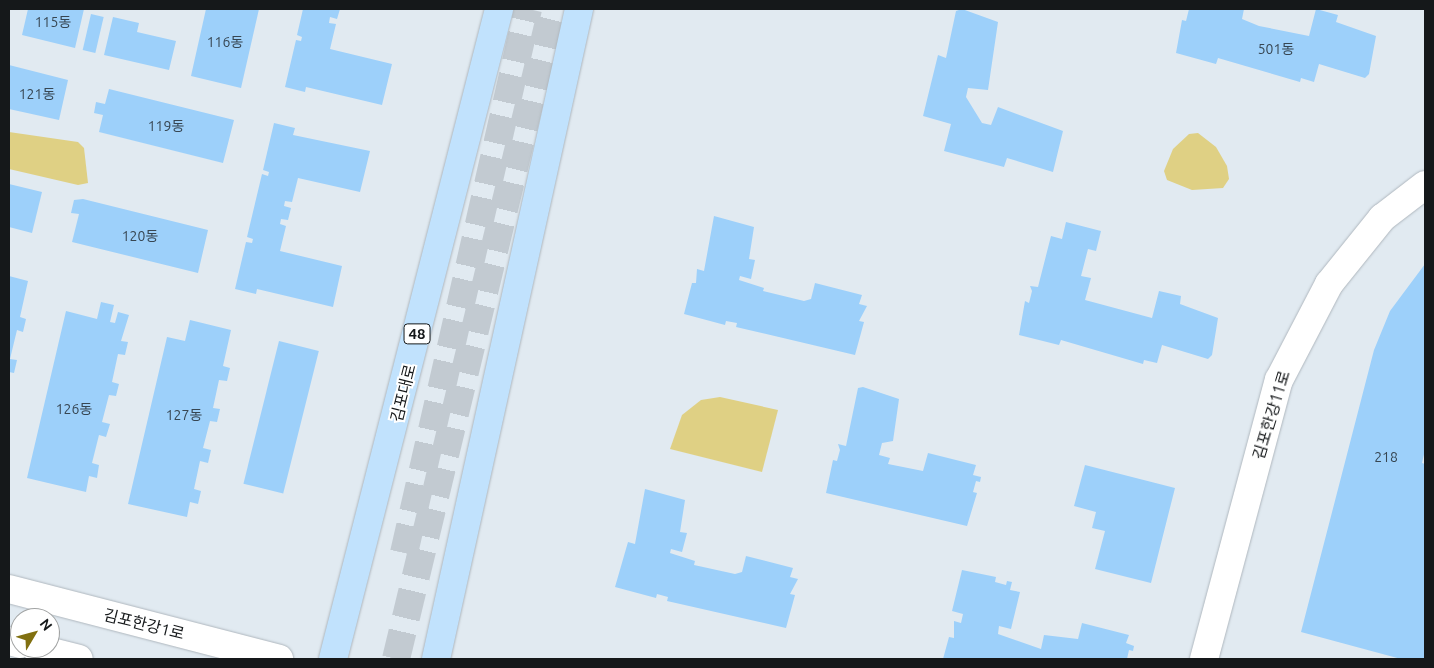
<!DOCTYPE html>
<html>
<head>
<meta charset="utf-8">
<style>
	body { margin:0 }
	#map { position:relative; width:1434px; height:668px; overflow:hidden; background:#e1eaf1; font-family:Ubuntu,"Noto Sans KR",sans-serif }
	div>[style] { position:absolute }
	.green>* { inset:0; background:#dfd084 }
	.building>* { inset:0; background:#9dd0fa; transform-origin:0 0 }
	.primary-tunnel>* { height:28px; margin-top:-14px; transform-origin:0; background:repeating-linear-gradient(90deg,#c2cad1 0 28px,transparent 0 42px) }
	.roads { filter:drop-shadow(0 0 1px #afb7be) drop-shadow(0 0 1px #afb7be) }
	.tertiary>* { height:28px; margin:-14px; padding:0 14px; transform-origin:14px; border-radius:14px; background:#fff }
	.primary>* { height:28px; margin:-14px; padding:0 14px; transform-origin:14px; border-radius:14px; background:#c1e2fd }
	span { translate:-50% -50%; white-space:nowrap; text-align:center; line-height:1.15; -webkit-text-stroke:4px #fff; paint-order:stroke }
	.number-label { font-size:14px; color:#374652 }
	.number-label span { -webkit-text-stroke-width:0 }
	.shield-label span { padding:1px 4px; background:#fff; border:1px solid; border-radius:4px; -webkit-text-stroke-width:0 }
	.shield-label { font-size:15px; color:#15181a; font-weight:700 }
	.street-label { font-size:16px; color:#15181a }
	.frame { position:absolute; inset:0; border:10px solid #15181a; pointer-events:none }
	.north { position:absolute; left:10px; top:608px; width:50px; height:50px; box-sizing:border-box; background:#fff; border:1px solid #a1a3a3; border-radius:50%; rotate:53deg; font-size:14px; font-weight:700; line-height:20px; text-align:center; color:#15181a }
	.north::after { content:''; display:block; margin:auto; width:18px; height:22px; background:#817010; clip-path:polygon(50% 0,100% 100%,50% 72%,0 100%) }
</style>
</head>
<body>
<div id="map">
	<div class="green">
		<i style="clip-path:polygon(9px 132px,78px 142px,84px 148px,88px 183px,78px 185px,9px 169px)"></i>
		<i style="clip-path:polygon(1198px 133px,1216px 147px,1227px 166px,1229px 179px,1223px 188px,1192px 190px,1167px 180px,1164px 171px,1173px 149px,1189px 134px)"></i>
		<i style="clip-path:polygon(720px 397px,778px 410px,762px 472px,670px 449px,682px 415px,701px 400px)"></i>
	</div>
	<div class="building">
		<i style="clip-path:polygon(28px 9px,84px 9px,75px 48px,22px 35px)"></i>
		<i style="clip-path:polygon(206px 9px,259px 9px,241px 88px,191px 76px)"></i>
		<i style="clip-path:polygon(303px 9px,340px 9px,337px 19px,330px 17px,329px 23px,336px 24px,330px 49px,392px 64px,382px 105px,306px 87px,305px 92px,285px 87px,296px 40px,301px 41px,302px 37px,297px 35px)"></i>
		<i style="clip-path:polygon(962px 9px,998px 22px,988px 90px,968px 88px,966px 97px,982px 123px,991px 125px,998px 107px,1063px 131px,1053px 172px,1007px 158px,1004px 167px,944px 151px,951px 124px,923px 116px,938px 55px,946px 58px,956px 11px)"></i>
		<i style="clip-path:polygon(1189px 9px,1244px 9px,1242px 19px,1259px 26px,1309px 36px,1316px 9px,1338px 15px,1336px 22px,1376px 36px,1369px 74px,1365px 78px,1319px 64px,1314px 82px,1301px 78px,1300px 82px,1218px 58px,1216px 64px,1176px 53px,1182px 20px,1186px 21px)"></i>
		<i style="left:91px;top:14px;width:13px;height:37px;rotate:13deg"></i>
		<i style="clip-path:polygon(113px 17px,139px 23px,137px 32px,176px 41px,169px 70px,104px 55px)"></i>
		<i style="clip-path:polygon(9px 65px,68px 80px,59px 120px,9px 109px)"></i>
		<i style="clip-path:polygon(109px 89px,234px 120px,223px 163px,99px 132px,103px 115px,94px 113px,96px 102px,105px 104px)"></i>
		<i style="clip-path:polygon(274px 123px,295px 128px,293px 135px,370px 151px,360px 192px,298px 178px,292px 202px,285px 201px,284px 206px,291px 208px,288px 220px,281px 219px,280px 224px,286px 226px,280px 251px,342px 266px,333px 307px,257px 289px,256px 294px,235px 289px,246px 242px,252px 243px,253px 239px,247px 237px,262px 174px,268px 176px,269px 172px,263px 170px)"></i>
		<i style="clip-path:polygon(9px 184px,42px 192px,32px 233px,9px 227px)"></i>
		<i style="clip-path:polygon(83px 199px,208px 230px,198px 273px,72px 242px,79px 214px,71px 213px,74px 200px)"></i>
		<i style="clip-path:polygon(714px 216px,754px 227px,749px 259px,755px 260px,751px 279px,740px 276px,739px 280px,764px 288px,763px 291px,804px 301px,811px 299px,815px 283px,862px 295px,859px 304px,867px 306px,859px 321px,864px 322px,855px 355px,736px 327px,737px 323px,726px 321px,725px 325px,684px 314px,692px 283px,696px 283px,697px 269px,704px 271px)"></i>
		<i style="clip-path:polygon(1066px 222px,1101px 231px,1096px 251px,1088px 249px,1081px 276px,1091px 278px,1085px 300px,1152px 318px,1159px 291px,1181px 296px,1180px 304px,1218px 318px,1212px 355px,1208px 359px,1162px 345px,1157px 363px,1144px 360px,1143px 364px,1061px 340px,1059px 345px,1019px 335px,1025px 301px,1029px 303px,1032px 291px,1030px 286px,1038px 287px,1051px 236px,1062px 239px)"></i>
		<i style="clip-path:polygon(1425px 264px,1425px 450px,1422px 463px,1425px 464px,1425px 659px,1401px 659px,1301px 632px,1374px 350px,1390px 311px)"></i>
		<i style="clip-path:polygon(9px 276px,28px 281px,20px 317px,26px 319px,23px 332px,17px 330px,10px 359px,17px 360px,14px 373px,9px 372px)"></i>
		<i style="clip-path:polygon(101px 302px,114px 305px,110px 322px,115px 323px,118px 312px,129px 315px,121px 341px,128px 342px,125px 355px,118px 354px,112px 382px,119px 384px,116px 396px,109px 395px,102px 422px,110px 424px,106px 437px,99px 435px,92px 463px,99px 465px,97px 478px,89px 476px,86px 492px,27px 478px,66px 311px,97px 319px)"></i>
		<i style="clip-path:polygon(190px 320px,231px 330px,223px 366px,230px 368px,227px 381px,219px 380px,213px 408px,220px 409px,217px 422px,210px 421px,203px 448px,211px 450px,208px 463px,200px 461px,194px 489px,201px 491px,198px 504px,190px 502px,187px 517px,128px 504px,167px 337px,185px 341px)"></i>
		<i style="left:279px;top:341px;width:41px;height:147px;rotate:14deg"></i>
		<i style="clip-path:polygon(863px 387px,899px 399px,893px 441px,882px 443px,879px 455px,890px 458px,888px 464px,923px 471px,928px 453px,976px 465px,973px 475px,981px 477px,980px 482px,976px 481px,973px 492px,977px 493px,967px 526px,826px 493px,833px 460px,837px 461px,840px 450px,838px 444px,846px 446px,858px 388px)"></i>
		<i style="clip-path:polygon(1085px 465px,1175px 488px,1151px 583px,1095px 569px,1105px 531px,1092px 528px,1096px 512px,1074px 506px)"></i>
		<i style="clip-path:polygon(645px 489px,685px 500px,680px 532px,687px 533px,682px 552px,671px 549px,670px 553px,695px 561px,694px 565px,735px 574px,742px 572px,746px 556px,793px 568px,790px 577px,798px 579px,790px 594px,795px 595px,786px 628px,667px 601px,668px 597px,657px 594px,656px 598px,615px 587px,628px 542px,635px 544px)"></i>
		<i style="clip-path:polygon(962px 570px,996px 577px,995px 582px,1006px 585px,1007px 581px,1012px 582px,1010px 590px,1020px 592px,1011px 629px,999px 626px,998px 634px,1041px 649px,1044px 635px,1078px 639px,1082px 623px,1129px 635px,1126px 643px,1134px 646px,1133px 651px,1129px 650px,1127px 659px,943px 659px,949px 637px,954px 638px,954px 621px,961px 623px,963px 614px,952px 611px)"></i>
	</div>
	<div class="primary-tunnel">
		<i style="left:404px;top:553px;width:558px;rotate:-77.16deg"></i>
		<i style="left:396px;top:659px;width:668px;rotate:-76.5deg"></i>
	</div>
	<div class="roads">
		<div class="tertiary">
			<i style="left:9px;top:589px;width:279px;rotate:14.5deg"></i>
			<i style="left:9px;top:641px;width:11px;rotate:15deg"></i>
			<i style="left:36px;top:648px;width:44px;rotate:14.3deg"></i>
			<i style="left:1204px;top:659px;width:289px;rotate:-75deg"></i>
			<i style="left:1279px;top:380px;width:108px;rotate:-62.5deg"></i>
			<i style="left:1329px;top:284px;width:85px;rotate:-51.2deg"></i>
			<i style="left:1382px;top:218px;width:54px;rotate:-37.5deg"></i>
		</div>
		<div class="primary">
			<i style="left:333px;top:659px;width:671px;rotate:-75.67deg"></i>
			<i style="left:436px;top:659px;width:666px;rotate:-77.59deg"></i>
		</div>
	</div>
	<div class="number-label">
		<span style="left:53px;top:22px">115동</span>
		<span style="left:225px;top:42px">116동</span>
		<span style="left:1276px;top:49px">501동</span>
		<span style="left:37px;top:94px">121동</span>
		<span style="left:166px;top:126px">119동</span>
		<span style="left:140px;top:236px">120동</span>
		<span style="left:74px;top:409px">126동</span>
		<span style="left:184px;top:415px">127동</span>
		<span style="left:1386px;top:457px">218</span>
	</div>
	<div class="shield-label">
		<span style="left:417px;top:334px">48</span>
	</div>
	<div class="street-label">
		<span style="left:403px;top:393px;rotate:-76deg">김포대로</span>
		<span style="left:1271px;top:415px;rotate:-73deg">김포한강11로</span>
		<span style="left:144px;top:624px;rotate:14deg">김포한강1로</span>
	</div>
	<div class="frame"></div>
	<div class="north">N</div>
</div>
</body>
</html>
